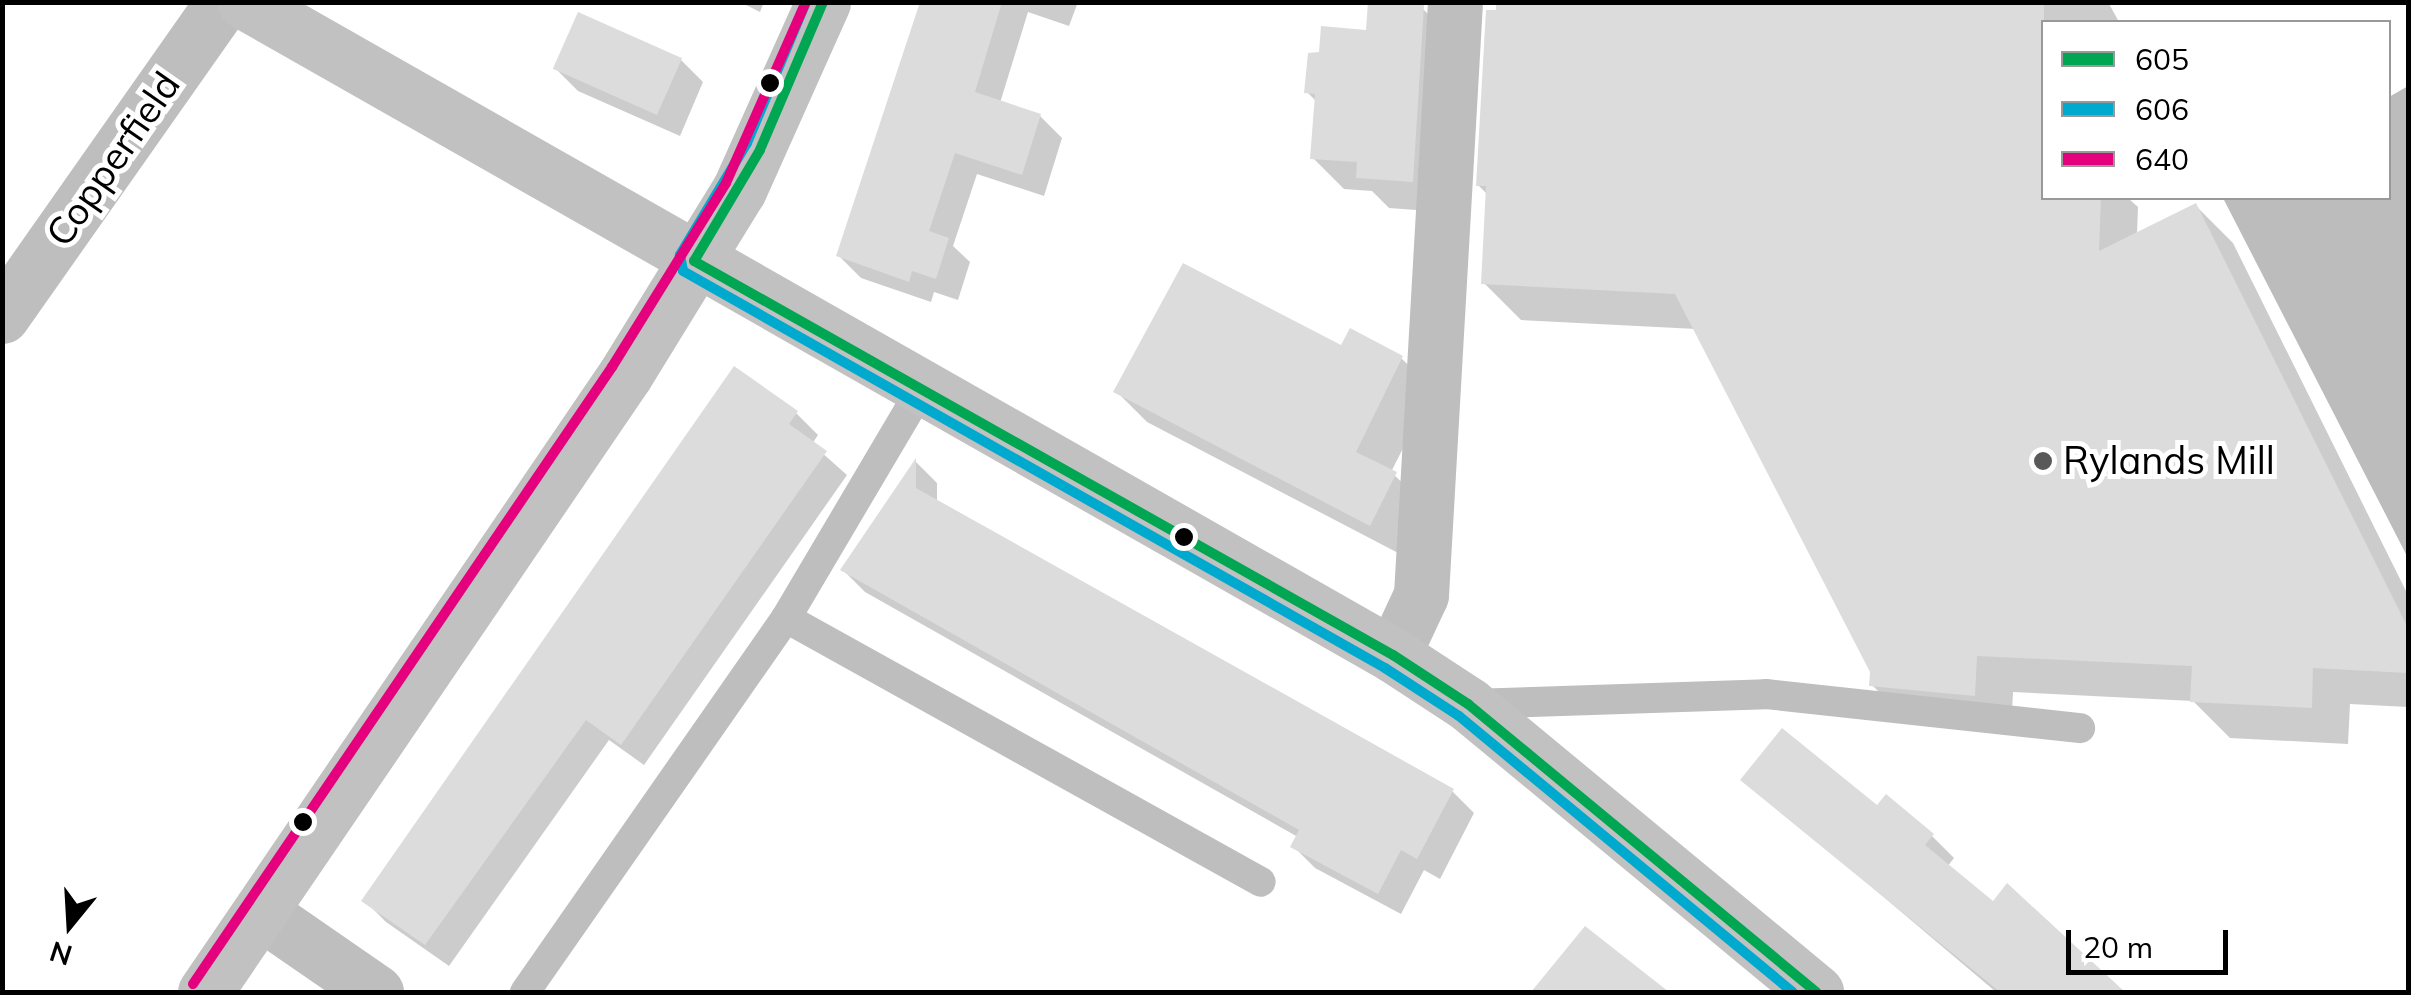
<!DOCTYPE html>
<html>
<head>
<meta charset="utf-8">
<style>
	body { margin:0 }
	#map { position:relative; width:2411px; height:995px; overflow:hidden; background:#fff; font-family:Mulish,sans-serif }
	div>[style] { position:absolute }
	.water>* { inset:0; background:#bcbcbc }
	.shadow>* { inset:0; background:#0003 }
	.building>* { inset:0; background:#dcdcdc; transform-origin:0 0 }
	.lane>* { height:30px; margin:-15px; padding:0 15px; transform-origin:15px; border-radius:15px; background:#bebebe }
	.street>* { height:55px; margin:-27.5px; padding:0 27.5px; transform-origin:27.5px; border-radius:27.5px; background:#bebebe }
	.secondary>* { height:55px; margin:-27.5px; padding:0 27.5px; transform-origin:27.5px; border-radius:27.5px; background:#c1c1c1 }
	.bus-1>* { height:10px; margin:-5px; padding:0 5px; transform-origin:5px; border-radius:5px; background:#00a651 }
	.bus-2>* { height:10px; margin:-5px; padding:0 5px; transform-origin:5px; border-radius:5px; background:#00a9ce }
	.bus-3>* { height:10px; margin:-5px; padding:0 5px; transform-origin:5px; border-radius:5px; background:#e5007d }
	.dots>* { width:28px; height:28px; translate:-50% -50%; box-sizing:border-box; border:5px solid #fff; border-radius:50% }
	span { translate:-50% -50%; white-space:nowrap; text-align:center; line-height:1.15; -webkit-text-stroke:10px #fff; paint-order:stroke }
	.street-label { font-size:38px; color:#000 }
	.poi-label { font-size:38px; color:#000 }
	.left { translate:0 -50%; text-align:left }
	.frame { position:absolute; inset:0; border:5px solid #000; pointer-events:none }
	.legend { position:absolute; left:2041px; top:20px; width:350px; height:180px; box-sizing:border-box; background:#fff; border:2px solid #999; margin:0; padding:12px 18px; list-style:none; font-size:30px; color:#000 }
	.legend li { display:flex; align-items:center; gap:20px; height:50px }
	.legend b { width:50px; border:2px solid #999 }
	.north { position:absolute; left:20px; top:875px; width:100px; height:100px; -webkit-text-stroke:8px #fff; paint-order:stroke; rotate:198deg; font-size:28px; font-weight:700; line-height:40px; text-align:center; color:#000 }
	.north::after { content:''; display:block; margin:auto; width:35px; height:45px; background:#000; clip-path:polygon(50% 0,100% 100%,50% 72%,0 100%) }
	.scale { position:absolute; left:2066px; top:930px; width:162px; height:45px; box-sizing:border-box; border:5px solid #000; border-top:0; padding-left:12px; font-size:30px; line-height:35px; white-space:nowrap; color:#000; -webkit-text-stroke:8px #fff; paint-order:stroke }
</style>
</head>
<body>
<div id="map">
	<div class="water">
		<i style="clip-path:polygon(2408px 86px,2408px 558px,2223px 198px,2388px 198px,2389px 97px)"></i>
	</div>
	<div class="shadow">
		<i style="clip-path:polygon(740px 2px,764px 2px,760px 12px)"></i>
		<i style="clip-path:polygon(928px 2px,1078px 2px,1069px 26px,1028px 12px,1000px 103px,1040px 116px,1062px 138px,1044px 196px,977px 174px,953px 246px,970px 262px,958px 300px,934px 292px,931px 302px,861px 278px,839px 256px)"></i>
		<i style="clip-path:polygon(1498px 2px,2108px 2px,2119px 22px,2044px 22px,2044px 198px,2128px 198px,2138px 207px,2137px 235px,2196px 206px,2233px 243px,2408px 595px,2408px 707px,2350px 704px,2348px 744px,2230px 738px,2193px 701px,2013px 692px,2011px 732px,1909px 722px,1872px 685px,1872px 672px,1696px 329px,1521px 320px,1484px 283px,1488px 195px,1478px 185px)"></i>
		<i style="clip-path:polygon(1422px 8px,1453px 39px,1443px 212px,1389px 208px,1372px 191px,1344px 189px,1313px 158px,1317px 102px,1307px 92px,1321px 55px)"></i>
		<i style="clip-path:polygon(681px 60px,703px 82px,680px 136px,578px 91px,556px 69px)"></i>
		<i style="clip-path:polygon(1351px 332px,1402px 359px,1433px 389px,1391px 472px,1426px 505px,1402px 555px,1147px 422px,1116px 391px,1342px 349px)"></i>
		<i style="clip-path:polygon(796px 413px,818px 435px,812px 444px,847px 475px,644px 765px,609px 740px,449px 966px,386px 922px,364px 900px)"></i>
		<i style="clip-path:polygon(916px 462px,937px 483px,937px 503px,1452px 791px,1474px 813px,1440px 879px,1424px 870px,1401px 914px,1315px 868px,1293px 846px,1298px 837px,865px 592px,843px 570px)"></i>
		<i style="clip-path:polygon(1744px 779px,1878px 809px,1932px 836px,1954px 858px,1947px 867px,1993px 904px,2007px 887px,2123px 992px,1996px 992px)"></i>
		<i style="clip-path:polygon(1586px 929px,1665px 992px,1535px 992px)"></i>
	</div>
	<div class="building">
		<i style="clip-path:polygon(920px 2px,1002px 2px,975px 92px,1041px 114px,1022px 175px,955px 153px,929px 231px,949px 238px,936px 279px,912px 271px,909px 282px,836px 256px)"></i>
		<i style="clip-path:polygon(1368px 2px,1424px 5px,1413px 182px,1356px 178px,1357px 162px,1310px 159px,1315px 94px,1304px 93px,1308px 53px,1319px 52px,1321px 26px,1366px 30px)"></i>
		<i style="clip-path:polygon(1496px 2px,2044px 2px,2044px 198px,2101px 198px,2099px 251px,2196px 203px,2408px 628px,2408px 673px,2313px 668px,2312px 708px,2190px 702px,2192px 666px,1977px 656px,1975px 696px,1869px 686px,1870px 672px,1675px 294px,1481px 284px,1486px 186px,1476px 186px,1486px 10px,1496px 10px)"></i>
		<i style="left:578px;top:12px;width:114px;height:62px;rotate:24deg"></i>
		<i style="clip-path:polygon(1183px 263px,1341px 345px,1350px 328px,1403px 356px,1356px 452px,1397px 472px,1370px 526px,1113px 392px)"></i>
		<i style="clip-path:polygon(734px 366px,798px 411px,789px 424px,827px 451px,621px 745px,586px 720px,425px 945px,361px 901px)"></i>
		<i style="clip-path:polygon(916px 458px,916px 488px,1454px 789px,1417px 859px,1401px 850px,1378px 894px,1290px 847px,1299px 830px,840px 570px)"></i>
		<i style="clip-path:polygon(1782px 728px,1877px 805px,1886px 794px,1934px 834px,1925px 845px,1993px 901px,2007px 883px,2125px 992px,2000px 992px,1740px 780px)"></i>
		<i style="clip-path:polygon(1585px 926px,1669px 992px,1531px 992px)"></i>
	</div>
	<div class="lane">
		<i style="left:786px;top:618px;width:543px;rotate:29.06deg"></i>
		<i style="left:1470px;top:704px;width:296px;rotate:-1.9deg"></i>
		<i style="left:1766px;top:694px;width:316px;rotate:6.2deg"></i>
		<i style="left:525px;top:992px;width:456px;rotate:-55.1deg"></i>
		<i style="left:786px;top:618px;width:265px;rotate:-59.4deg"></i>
	</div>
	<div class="street">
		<i style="left:2px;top:316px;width:384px;rotate:-54.9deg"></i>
		<i style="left:1393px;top:655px;width:66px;rotate:-65deg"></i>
		<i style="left:1421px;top:595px;width:594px;rotate:-86.72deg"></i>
		<i style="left:260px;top:912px;width:141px;rotate:34.6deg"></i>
	</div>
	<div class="secondary">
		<i style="left:245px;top:2px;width:1321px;rotate:29.63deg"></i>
		<i style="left:1393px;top:655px;width:90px;rotate:33.2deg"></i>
		<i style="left:1468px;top:704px;width:452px;rotate:39.6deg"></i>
		<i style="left:205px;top:992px;width:746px;rotate:-55.76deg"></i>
		<i style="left:625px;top:375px;width:217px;rotate:-58.4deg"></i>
		<i style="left:739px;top:190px;width:206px;rotate:-65.9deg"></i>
	</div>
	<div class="bus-1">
		<i style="left:823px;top:2px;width:161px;rotate:113.1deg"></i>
		<i style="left:760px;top:150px;width:129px;rotate:120.7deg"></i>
		<i style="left:694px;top:261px;width:802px;rotate:29.41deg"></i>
		<i style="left:1393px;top:655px;width:90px;rotate:33.2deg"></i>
		<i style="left:1468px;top:704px;width:452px;rotate:39.6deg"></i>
	</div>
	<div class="bus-2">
		<i style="left:806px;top:2px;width:153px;rotate:112.7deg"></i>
		<i style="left:747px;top:143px;width:131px;rotate:120.9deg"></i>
		<i style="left:680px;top:255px;width:16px;rotate:79deg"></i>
		<i style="left:683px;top:271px;width:806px;rotate:29.49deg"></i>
		<i style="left:1385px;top:668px;width:88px;rotate:33deg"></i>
		<i style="left:1459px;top:716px;width:433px;rotate:39.6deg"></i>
	</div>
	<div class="bus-3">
		<i style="left:193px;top:984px;width:746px;rotate:-55.82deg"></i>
		<i style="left:612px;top:367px;width:216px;rotate:-58.2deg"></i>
		<i style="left:726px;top:183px;width:198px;rotate:-66.2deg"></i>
	</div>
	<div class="dots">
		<i style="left:770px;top:83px;background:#000"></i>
		<i style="left:2043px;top:461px;background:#595959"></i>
		<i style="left:1184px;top:537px;background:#000"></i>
		<i style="left:303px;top:822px;background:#000"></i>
	</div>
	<div class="street-label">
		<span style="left:113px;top:159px;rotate:-55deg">Copperfield</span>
	</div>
	<div class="poi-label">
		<span class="left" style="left:2063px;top:461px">Rylands Mill</span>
	</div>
	<div class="frame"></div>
	<ul class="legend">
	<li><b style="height:12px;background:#00a651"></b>605</li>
	<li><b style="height:12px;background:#00a9ce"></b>606</li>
	<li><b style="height:12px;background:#e5007d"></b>640</li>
	</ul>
	<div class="north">N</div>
	<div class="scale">20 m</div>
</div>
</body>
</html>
